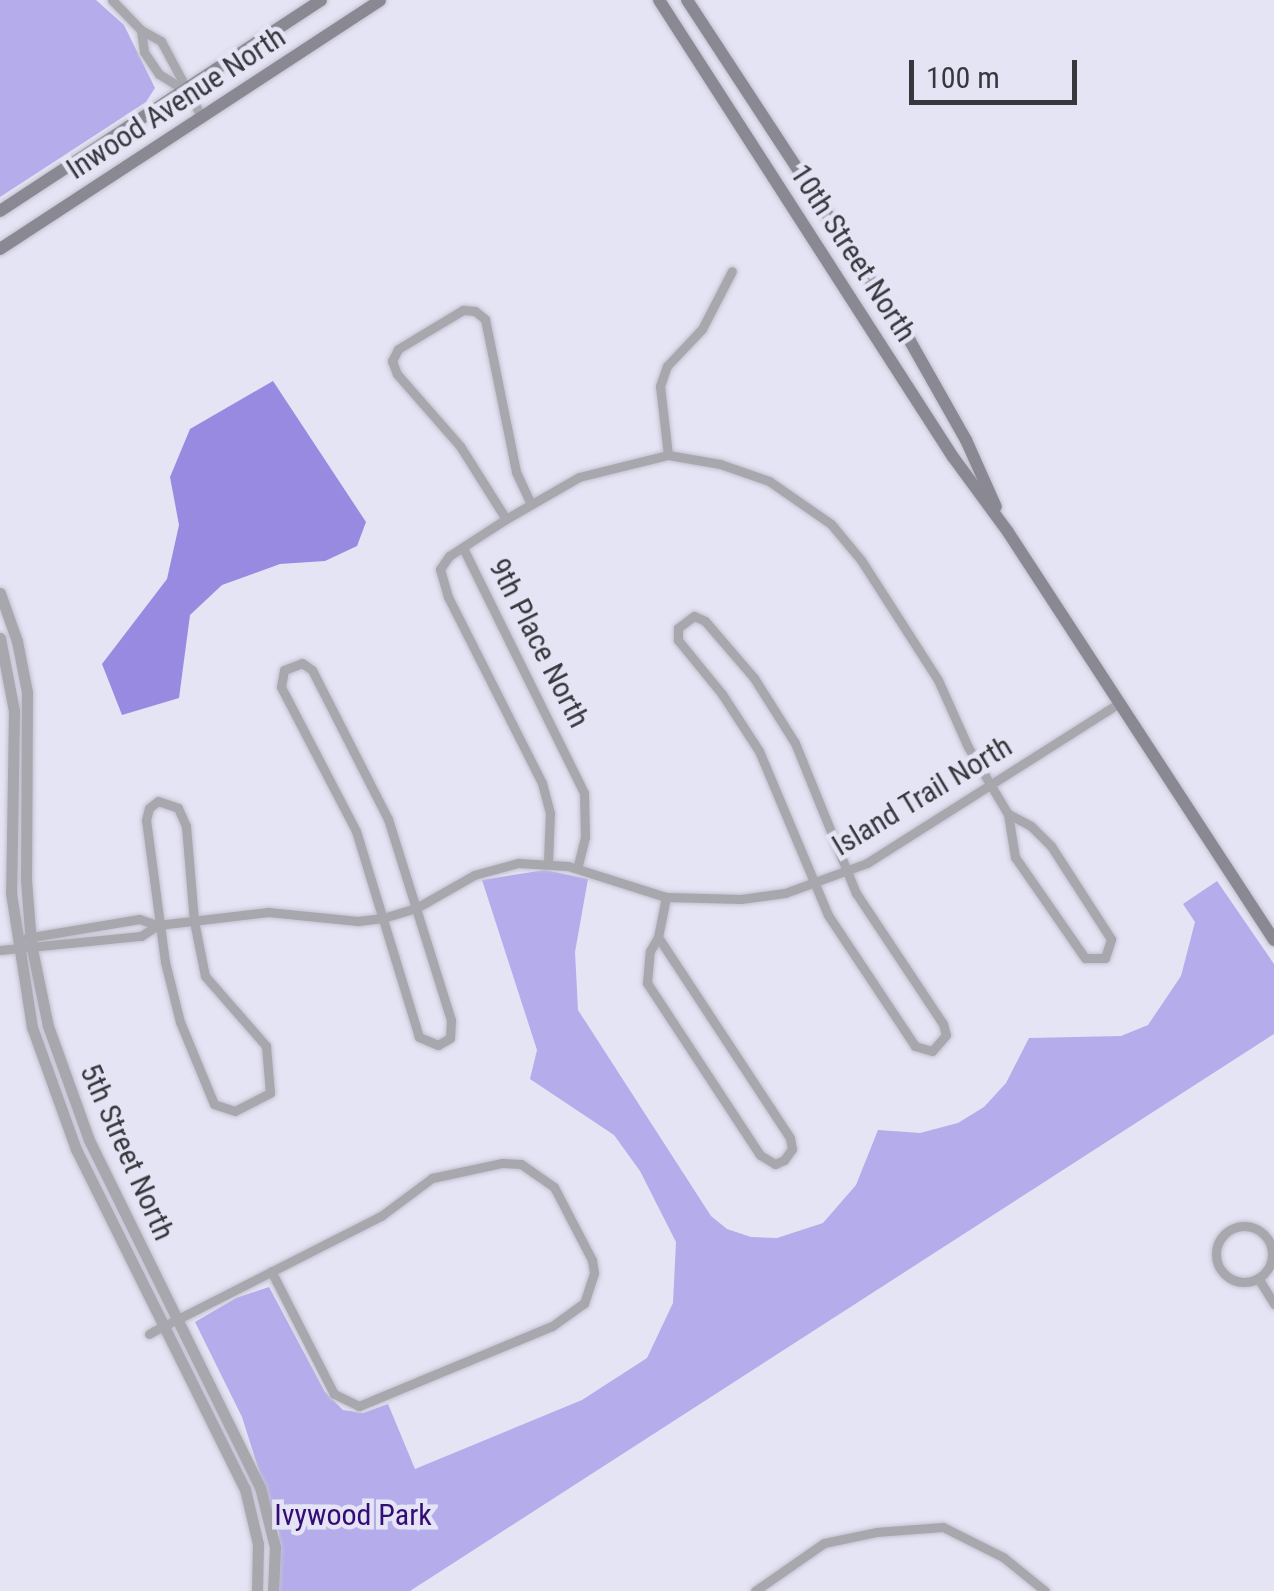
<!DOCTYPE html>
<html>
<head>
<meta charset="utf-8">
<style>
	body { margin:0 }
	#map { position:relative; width:1274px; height:1591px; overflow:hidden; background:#e5e4f4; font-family:"Roboto Condensed",sans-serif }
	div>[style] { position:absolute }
	.green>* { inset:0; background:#b4aceb }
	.water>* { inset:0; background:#998ae1 }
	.roads { filter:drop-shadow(0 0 2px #c2c1cf) drop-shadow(0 0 2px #c2c1cf) }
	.minor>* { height:9px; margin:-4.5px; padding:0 4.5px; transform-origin:4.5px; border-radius:4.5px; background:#a8a7ae }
	.minor>.ring { margin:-4.5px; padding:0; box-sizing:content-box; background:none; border:9px solid #a8a7ae; border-radius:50% }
	.tertiary>* { height:11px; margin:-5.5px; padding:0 5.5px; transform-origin:5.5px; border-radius:5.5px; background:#a8a7ae }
	.secondary>* { height:12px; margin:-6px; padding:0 6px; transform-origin:6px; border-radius:6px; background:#8a8993 }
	span { translate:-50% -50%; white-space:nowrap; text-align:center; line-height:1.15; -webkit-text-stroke:9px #e5e4f4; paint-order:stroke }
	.street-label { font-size:30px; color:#38373d }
	.park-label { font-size:30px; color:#330c75 }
	.scale { position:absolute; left:909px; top:60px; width:168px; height:45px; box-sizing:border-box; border:5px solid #38373d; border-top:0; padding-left:12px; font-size:30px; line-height:35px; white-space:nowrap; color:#38373d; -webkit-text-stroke:8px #e5e4f4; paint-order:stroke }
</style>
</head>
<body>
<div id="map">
	<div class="green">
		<i style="clip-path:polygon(0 0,96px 0,124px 25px,155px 88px,146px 102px,0 197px)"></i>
		<i style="clip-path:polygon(545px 870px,588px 879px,575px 952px,578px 1010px,711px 1216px,727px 1229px,751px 1237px,777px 1238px,823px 1223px,856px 1185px,878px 1130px,920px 1133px,958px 1123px,984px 1107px,1006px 1083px,1029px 1038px,1121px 1036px,1148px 1025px,1181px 976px,1195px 922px,1183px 904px,1217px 881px,1274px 964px,1274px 1034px,410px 1591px,279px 1591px,279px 1534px,242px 1417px,195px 1322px,236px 1298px,269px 1287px,325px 1392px,343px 1410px,363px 1413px,388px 1404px,415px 1469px,582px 1400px,647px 1358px,673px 1303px,676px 1242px,640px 1171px,614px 1135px,530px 1079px,537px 1050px,482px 880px)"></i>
	</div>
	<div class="water">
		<i style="clip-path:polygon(273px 381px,366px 522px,357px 546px,325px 561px,280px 564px,222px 585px,190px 615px,179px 698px,122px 715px,102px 664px,167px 579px,179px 525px,170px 477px,190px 429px)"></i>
	</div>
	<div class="roads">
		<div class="minor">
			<i style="left:112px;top:0;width:42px;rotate:46deg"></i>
			<i style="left:141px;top:30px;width:23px;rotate:29deg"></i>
			<i style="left:161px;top:41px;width:85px;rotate:61.9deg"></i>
			<i style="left:141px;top:30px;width:22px;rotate:82deg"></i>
			<i style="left:144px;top:52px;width:27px;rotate:56deg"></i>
			<i style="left:159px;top:74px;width:28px;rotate:32deg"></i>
			<i style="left:668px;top:455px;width:69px;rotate:-96.6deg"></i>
			<i style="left:660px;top:386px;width:21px;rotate:-71deg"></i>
			<i style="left:667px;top:366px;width:51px;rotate:-46.6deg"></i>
			<i style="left:702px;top:329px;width:65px;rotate:-62.7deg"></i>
			<i style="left:506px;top:519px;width:86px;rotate:-122.2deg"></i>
			<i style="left:460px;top:446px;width:96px;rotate:-131.2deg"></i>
			<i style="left:397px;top:374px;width:14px;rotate:-111deg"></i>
			<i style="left:392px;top:361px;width:13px;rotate:-63deg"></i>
			<i style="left:398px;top:349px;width:76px;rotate:-31deg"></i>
			<i style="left:463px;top:310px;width:12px;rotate:5deg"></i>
			<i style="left:475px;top:311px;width:13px;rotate:39deg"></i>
			<i style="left:485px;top:319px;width:156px;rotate:78.5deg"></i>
			<i style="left:516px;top:472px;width:35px;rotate:65deg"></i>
			<i style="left:463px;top:548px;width:273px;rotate:63.7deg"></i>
			<i style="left:584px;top:793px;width:44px;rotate:88.7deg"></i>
			<i style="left:585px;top:837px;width:32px;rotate:104deg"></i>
			<i style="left:694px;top:616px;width:12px;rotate:24deg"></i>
			<i style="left:705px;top:621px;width:75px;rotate:49.3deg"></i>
			<i style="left:754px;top:678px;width:77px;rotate:57.8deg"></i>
			<i style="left:795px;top:743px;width:162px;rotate:67.9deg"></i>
			<i style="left:856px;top:893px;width:157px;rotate:56.4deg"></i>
			<i style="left:943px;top:1024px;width:11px;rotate:75deg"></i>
			<i style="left:946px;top:1035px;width:21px;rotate:131deg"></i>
			<i style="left:932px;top:1051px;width:18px;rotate:-164deg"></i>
			<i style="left:915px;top:1046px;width:157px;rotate:-123.6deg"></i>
			<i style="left:828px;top:915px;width:178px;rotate:-112.8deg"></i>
			<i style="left:759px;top:751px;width:68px;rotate:-123deg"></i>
			<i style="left:722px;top:694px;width:70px;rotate:-129.2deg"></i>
			<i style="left:678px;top:640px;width:12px;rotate:-90deg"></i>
			<i style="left:678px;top:628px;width:20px;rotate:-37deg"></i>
			<i style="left:302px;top:663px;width:12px;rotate:35deg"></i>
			<i style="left:312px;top:670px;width:167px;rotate:63deg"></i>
			<i style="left:388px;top:819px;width:211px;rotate:72.6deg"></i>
			<i style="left:451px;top:1020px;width:18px;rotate:93deg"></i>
			<i style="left:450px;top:1038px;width:14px;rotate:150deg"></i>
			<i style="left:438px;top:1045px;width:21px;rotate:-157deg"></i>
			<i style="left:419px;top:1037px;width:215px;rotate:-107deg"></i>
			<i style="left:356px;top:831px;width:162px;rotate:-117.5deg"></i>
			<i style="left:281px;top:687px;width:17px;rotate:-80deg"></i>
			<i style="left:284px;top:670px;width:19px;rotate:-21deg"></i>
			<i style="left:158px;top:801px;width:21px;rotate:19deg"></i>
			<i style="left:178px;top:808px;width:20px;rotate:66deg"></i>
			<i style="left:186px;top:826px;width:95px;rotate:85.2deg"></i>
			<i style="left:194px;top:921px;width:56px;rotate:78.7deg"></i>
			<i style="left:205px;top:976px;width:93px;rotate:48.9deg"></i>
			<i style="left:266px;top:1046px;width:47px;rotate:85.1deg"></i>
			<i style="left:270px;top:1093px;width:39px;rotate:153deg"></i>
			<i style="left:235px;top:1111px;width:22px;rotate:-162deg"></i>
			<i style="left:214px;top:1104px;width:89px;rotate:-112.5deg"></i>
			<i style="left:180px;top:1022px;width:62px;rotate:-104deg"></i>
			<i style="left:165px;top:962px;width:143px;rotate:-97.6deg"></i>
			<i style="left:146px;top:820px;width:12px;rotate:-76deg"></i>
			<i style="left:149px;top:808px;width:11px;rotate:-38deg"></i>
			<i style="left:548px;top:862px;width:49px;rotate:-87.7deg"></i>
			<i style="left:550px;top:813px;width:31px;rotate:-105deg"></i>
			<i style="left:542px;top:783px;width:208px;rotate:-116.8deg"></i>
			<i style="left:448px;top:597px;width:29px;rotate:-106deg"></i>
			<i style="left:440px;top:569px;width:16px;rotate:-55deg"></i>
			<i style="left:449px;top:556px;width:68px;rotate:-33deg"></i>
			<i style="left:506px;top:519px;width:84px;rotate:-29.9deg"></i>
			<i style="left:579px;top:477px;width:92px;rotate:-13.9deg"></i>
			<i style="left:668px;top:455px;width:53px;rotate:9.8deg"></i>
			<i style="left:720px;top:464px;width:52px;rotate:19.1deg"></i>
			<i style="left:769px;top:481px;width:75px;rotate:34.7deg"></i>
			<i style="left:831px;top:524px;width:47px;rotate:50.2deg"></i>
			<i style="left:861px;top:560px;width:143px;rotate:57.3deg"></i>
			<i style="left:938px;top:680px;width:73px;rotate:65.9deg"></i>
			<i style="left:968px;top:747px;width:78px;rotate:59.2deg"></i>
			<i style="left:1008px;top:814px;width:44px;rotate:80.8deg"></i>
			<i style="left:1015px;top:857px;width:123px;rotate:55.3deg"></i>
			<i style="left:1085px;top:958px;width:20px"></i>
			<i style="left:1105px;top:958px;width:20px;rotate:-72deg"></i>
			<i style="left:1111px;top:939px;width:111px;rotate:-122.8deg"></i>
			<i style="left:1051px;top:846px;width:28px;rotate:-135deg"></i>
			<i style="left:1031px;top:826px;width:26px;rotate:-152deg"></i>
			<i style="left:658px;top:937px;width:240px;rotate:56.7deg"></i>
			<i style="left:790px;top:1138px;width:11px;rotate:80deg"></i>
			<i style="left:792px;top:1149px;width:14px;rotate:126deg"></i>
			<i style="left:784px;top:1160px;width:10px;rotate:156deg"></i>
			<i style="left:775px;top:1164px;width:17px;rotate:-149deg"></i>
			<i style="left:760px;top:1155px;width:206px;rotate:-123.3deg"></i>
			<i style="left:647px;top:983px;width:32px;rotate:-85deg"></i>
			<i style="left:650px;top:951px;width:16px;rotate:-60deg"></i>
			<i style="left:658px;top:937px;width:41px;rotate:-78.7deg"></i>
			<i style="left:26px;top:938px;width:115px;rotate:-9.5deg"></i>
			<i style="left:139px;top:919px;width:20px;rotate:18deg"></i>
			<i style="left:158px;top:925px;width:111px;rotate:-6.7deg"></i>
			<i style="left:268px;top:912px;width:90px;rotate:5.7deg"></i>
			<i style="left:358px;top:921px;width:25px;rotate:-7deg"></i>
			<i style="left:383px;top:918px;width:37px;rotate:-17deg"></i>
			<i style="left:418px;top:907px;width:64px;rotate:-29.7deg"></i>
			<i style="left:474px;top:875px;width:46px;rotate:-15.3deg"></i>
			<i style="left:518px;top:863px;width:50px;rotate:3.4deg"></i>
			<i style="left:568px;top:866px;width:103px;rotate:17.6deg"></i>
			<i style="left:666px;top:897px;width:75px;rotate:1.5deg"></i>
			<i style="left:741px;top:899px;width:44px;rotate:-7.8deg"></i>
			<i style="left:785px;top:893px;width:87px;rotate:-20.1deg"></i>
			<i style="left:867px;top:863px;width:297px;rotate:-32.4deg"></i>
			<i style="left:0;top:950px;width:142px;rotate:-5.7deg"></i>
			<i style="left:141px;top:936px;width:20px;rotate:-33deg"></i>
			<i class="ring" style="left:1216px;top:1226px;width:47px;height:47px"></i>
			<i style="left:1258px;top:1278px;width:31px;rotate:58deg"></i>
			<i style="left:149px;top:1334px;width:6px;rotate:-31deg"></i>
			<i style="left:154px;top:1331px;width:27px;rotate:-27deg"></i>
			<i style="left:178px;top:1319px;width:228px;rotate:-26.9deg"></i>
			<i style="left:381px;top:1216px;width:64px;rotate:-36.7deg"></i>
			<i style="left:432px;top:1178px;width:72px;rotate:-12.1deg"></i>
			<i style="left:502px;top:1163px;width:19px;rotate:3deg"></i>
			<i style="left:521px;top:1164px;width:40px;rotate:34.9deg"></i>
			<i style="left:554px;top:1187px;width:82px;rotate:62.5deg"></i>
			<i style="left:592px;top:1260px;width:13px;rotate:81deg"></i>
			<i style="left:594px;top:1273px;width:32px;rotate:108deg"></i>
			<i style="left:584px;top:1303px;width:39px;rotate:144deg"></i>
			<i style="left:552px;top:1326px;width:209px;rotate:157.5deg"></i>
			<i style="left:359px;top:1406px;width:28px;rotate:-154deg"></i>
			<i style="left:334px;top:1394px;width:138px;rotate:-117.1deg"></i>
			<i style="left:755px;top:1591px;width:84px;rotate:-34.8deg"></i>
			<i style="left:824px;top:1543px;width:53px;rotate:-11.9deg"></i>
			<i style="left:876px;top:1532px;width:67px;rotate:-4.3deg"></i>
			<i style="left:943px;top:1527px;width:67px;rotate:26.6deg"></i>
			<i style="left:1003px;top:1557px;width:54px;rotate:39deg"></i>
		</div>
		<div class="tertiary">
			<i style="left:0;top:593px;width:51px;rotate:70.5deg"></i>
			<i style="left:17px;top:641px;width:52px;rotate:78.9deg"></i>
			<i style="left:27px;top:692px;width:188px;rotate:90.3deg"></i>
			<i style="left:26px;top:880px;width:64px;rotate:85.5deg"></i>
			<i style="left:31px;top:944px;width:84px;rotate:78.3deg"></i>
			<i style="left:48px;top:1026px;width:121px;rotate:70.2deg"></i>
			<i style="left:89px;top:1140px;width:387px;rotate:63.8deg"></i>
			<i style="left:260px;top:1487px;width:62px;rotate:76deg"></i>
			<i style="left:275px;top:1547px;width:44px;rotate:92.6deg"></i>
			<i style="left:0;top:638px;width:74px;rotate:79.1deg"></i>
			<i style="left:14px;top:711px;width:182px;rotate:90.9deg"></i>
			<i style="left:11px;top:893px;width:136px;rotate:81.1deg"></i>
			<i style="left:32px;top:1027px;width:130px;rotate:70.2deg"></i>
			<i style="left:76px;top:1149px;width:380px;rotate:63.6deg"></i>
			<i style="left:245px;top:1489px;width:57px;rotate:76.7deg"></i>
			<i style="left:258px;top:1544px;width:47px;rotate:91.2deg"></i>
		</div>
		<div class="secondary">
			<i style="left:659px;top:0;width:543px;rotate:57.25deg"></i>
			<i style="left:953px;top:457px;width:93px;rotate:53.7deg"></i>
			<i style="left:1008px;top:532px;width:487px;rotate:56.9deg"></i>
			<i style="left:687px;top:0;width:407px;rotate:56.8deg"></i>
			<i style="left:910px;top:341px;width:114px;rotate:60.5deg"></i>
			<i style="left:966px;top:440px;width:73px;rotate:65.9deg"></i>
			<i style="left:0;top:211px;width:384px;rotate:-33.3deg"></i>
			<i style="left:0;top:249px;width:454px;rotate:-33.2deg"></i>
		</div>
	</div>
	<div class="street-label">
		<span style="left:176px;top:103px;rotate:-33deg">Inwood Avenue North</span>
		<span style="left:853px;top:253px;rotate:57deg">10th Street North</span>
		<span style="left:539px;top:643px;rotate:63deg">9th Place North</span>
		<span style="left:922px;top:796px;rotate:-31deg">Island Trail North</span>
		<span style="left:127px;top:1152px;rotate:66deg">5th Street North</span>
	</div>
	<div class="park-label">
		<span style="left:353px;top:1515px">Ivywood Park</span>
	</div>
	<div class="scale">100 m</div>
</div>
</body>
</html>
